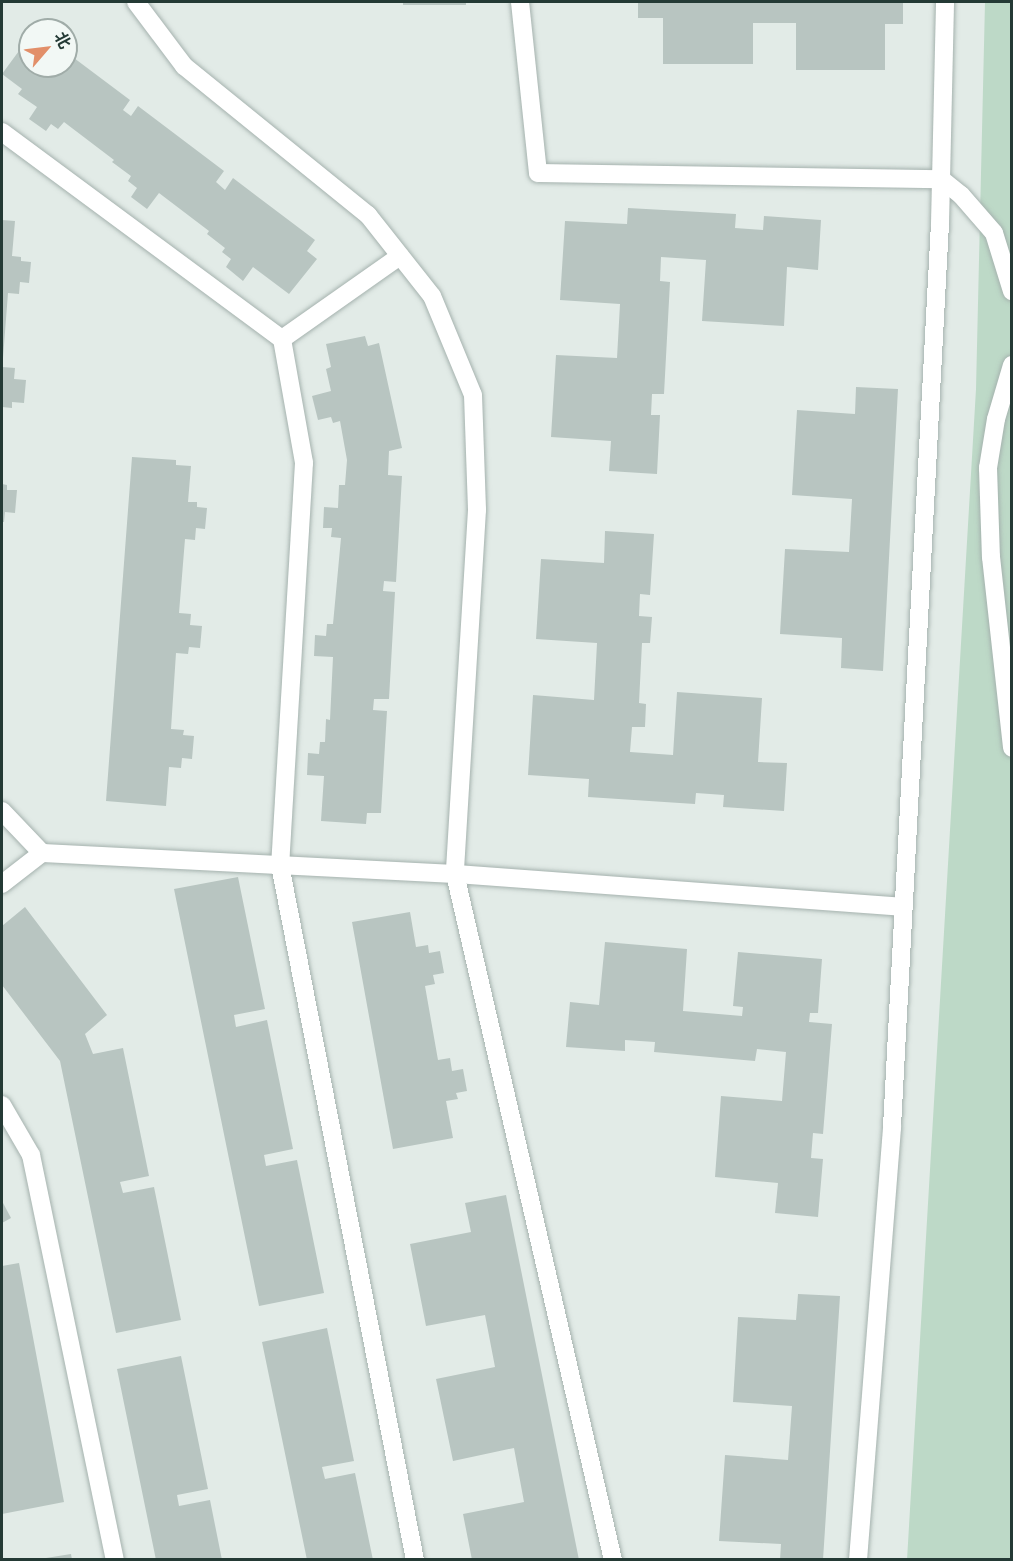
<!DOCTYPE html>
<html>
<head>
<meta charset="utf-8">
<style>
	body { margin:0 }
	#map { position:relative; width:1013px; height:1561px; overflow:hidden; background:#e2ebe7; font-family:"DejaVu Sans","Noto Sans SC",sans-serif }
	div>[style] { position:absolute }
	.green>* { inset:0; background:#bdd9c7 }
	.building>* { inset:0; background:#b8c5c1; transform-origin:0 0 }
	.roads { filter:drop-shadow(0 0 2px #a5b2ae) drop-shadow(0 0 2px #a5b2ae) }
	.lane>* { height:18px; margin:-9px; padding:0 9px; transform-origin:9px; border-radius:9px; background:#fff }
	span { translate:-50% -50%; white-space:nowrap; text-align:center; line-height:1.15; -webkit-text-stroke:4.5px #f2f8f5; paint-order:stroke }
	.frame { position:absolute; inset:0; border:3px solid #243a35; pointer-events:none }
	.north { position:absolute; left:18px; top:18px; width:60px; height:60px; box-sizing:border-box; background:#f2f8f5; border:2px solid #a0aca8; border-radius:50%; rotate:62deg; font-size:16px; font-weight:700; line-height:24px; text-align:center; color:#243a35 }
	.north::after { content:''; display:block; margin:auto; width:21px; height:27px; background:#e28f69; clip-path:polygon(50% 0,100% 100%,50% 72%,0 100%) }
</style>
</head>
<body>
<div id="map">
	<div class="green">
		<i style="clip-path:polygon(985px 2px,1011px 2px,1011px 1559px,907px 1560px,976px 389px)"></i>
	</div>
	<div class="building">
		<i style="left:403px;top:2px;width:63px;height:3px"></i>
		<i style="clip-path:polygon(638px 2px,903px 2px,903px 24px,885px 24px,885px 70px,796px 70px,796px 23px,753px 23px,753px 64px,663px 64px,663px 18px,638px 18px)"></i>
		<i style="clip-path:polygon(27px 40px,30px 42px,30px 66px,66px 66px,66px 52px,130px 100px,123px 110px,131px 116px,138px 106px,224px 171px,216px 182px,225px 190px,233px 178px,315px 240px,307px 251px,317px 259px,289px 294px,253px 267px,243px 281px,226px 267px,231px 259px,222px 252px,225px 248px,207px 234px,209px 231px,159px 193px,147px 209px,131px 197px,137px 188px,128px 181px,131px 176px,112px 162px,114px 160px,64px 122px,58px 129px,51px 124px,46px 131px,29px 119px,37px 107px,18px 94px,22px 89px,2px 74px)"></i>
		<i style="clip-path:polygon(628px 208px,736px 214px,735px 228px,763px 230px,764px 216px,821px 220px,818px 270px,787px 267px,784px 326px,702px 321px,706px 260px,661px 257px,660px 281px,670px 282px,664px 394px,652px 394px,651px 415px,660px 415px,657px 474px,609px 471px,611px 441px,551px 437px,556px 355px,617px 358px,620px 304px,560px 300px,565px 221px,627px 224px)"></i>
		<i style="clip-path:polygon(2px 220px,15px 221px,12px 256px,21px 257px,21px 261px,31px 262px,29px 283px,20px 282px,19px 294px,8px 293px,3px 358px)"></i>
		<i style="clip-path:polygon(365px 336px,368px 346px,379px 343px,402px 448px,389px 451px,388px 475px,402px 476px,396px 582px,384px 581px,383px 591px,395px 592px,389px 699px,374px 699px,373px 710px,387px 711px,381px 813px,367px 813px,366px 824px,321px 821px,324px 776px,307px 775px,308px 753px,319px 754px,320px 742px,325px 742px,326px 719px,330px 720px,333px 657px,314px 656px,315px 635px,326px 636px,327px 624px,333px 624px,341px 538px,331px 537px,332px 528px,323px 528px,324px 507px,338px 508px,339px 485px,345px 485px,347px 460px,340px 421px,333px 423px,331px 417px,318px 420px,312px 396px,331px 391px,326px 369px,331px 367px,326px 344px)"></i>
		<i style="clip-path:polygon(2px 367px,15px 368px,14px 379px,26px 380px,24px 403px,12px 402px,12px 408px,2px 407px)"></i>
		<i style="clip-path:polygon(856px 387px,898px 389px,883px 671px,841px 668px,842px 638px,780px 634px,785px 549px,849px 552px,852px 499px,792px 495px,797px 410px,855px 414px)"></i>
		<i style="clip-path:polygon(132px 457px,176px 460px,176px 465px,191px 466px,188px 502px,197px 502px,197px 507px,207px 508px,205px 529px,196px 528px,195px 540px,185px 539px,179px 613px,191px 614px,190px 625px,202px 626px,200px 648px,189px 647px,188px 654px,176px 653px,171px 729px,184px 730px,183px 735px,194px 736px,192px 759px,182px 758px,181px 768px,169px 767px,166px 806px,106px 801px)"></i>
		<i style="clip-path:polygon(2px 484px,7px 485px,7px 490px,17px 490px,15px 513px,5px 512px,4px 522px,2px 522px)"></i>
		<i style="clip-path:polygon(605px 531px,654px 534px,650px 595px,640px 594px,639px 616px,652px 617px,650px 643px,642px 643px,639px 703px,646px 704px,645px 727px,632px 727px,630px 752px,673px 755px,677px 692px,762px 698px,758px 762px,787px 763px,784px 811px,723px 807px,724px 795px,696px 793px,695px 804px,588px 797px,589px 779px,528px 775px,533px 695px,594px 700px,597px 643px,536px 639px,541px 559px,604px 563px)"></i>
		<i style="clip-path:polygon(238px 877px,265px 1009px,234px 1015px,236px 1027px,267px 1020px,293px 1149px,264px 1155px,266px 1166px,297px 1160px,324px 1293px,259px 1306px,174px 889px)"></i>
		<i style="clip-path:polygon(25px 907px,107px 1015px,85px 1034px,93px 1054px,123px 1048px,149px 1176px,120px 1182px,123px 1193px,154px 1187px,181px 1320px,116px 1333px,60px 1061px,2px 985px,2px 926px)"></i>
		<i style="clip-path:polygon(410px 912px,416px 947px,428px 945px,429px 953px,440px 951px,444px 973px,433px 975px,435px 984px,425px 986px,438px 1060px,450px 1058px,452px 1071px,463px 1069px,467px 1091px,456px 1093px,458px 1099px,446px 1101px,453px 1138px,393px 1149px,352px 922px)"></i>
		<i style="clip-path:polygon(605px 942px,687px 949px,683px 1011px,742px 1016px,743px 1007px,733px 1006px,738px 952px,822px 959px,818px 1013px,810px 1013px,809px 1022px,832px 1024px,823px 1134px,813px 1133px,811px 1158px,823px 1159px,818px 1217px,775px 1213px,778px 1183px,715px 1177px,721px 1096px,782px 1101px,786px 1052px,757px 1049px,755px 1061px,654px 1052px,655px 1042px,625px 1040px,625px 1051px,566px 1047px,570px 1002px,599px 1005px)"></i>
		<i style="clip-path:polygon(506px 1195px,579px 1560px,472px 1560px,463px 1514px,524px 1502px,514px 1448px,453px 1461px,436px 1379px,495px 1367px,485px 1315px,426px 1326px,410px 1244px,471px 1232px,465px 1203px)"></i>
		<i style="clip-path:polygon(2px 1201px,11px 1218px,2px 1223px)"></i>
		<i style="clip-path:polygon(19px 1263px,64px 1502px,2px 1514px,2px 1266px)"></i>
		<i style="clip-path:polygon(798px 1294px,840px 1296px,823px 1560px,780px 1560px,781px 1544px,719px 1541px,725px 1455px,788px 1460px,792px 1406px,733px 1402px,738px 1317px,796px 1320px)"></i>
		<i style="clip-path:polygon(327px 1328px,354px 1461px,322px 1467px,325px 1479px,355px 1473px,373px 1560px,307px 1560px,262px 1342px)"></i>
		<i style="clip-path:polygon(181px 1356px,208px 1489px,177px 1495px,179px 1506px,210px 1500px,222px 1560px,156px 1560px,117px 1369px)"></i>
		<i style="clip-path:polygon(71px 1554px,72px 1560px,46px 1560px,46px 1558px)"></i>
	</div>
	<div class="roads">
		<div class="lane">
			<i style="left:136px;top:2px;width:80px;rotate:53.1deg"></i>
			<i style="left:184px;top:66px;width:237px;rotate:39deg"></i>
			<i style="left:368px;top:215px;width:103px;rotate:51.7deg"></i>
			<i style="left:432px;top:296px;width:107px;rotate:67.5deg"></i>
			<i style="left:473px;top:395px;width:115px;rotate:88deg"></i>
			<i style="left:477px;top:510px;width:365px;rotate:93.5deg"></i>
			<i style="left:455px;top:874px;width:704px;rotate:77.03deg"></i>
			<i style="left:520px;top:2px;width:172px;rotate:84deg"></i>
			<i style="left:538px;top:173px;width:403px;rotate:0.9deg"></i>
			<i style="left:941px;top:179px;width:26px;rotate:39deg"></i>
			<i style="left:961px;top:195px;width:50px;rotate:49deg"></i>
			<i style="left:994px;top:233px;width:61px;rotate:72.8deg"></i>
			<i style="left:2px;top:132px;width:348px;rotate:36.5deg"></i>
			<i style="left:400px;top:256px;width:144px;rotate:144.9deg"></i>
			<i style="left:282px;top:339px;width:126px;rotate:79.9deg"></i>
			<i style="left:304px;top:463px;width:403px;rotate:93.4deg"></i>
			<i style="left:280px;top:865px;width:708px;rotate:79.01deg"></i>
			<i style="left:1012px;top:365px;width:56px;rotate:106.5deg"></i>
			<i style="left:996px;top:419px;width:50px;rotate:99.3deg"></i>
			<i style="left:988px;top:468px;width:89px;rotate:88.1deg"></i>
			<i style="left:991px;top:557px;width:192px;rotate:83.7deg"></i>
			<i style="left:2px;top:811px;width:58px;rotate:46.4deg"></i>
			<i style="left:2px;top:884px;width:51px;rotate:-37.8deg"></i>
			<i style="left:42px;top:853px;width:414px;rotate:2.9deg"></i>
			<i style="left:455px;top:874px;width:449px;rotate:4.2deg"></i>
			<i style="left:2px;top:1105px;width:58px;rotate:59.9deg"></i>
			<i style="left:31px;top:1155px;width:414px;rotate:78.3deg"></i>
			<i style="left:858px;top:1560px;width:434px;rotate:-85.5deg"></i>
			<i style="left:892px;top:1127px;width:904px;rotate:-86.96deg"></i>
			<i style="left:940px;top:224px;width:222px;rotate:-88.7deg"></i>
		</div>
	</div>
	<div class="frame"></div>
	<div class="north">北</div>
</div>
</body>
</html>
